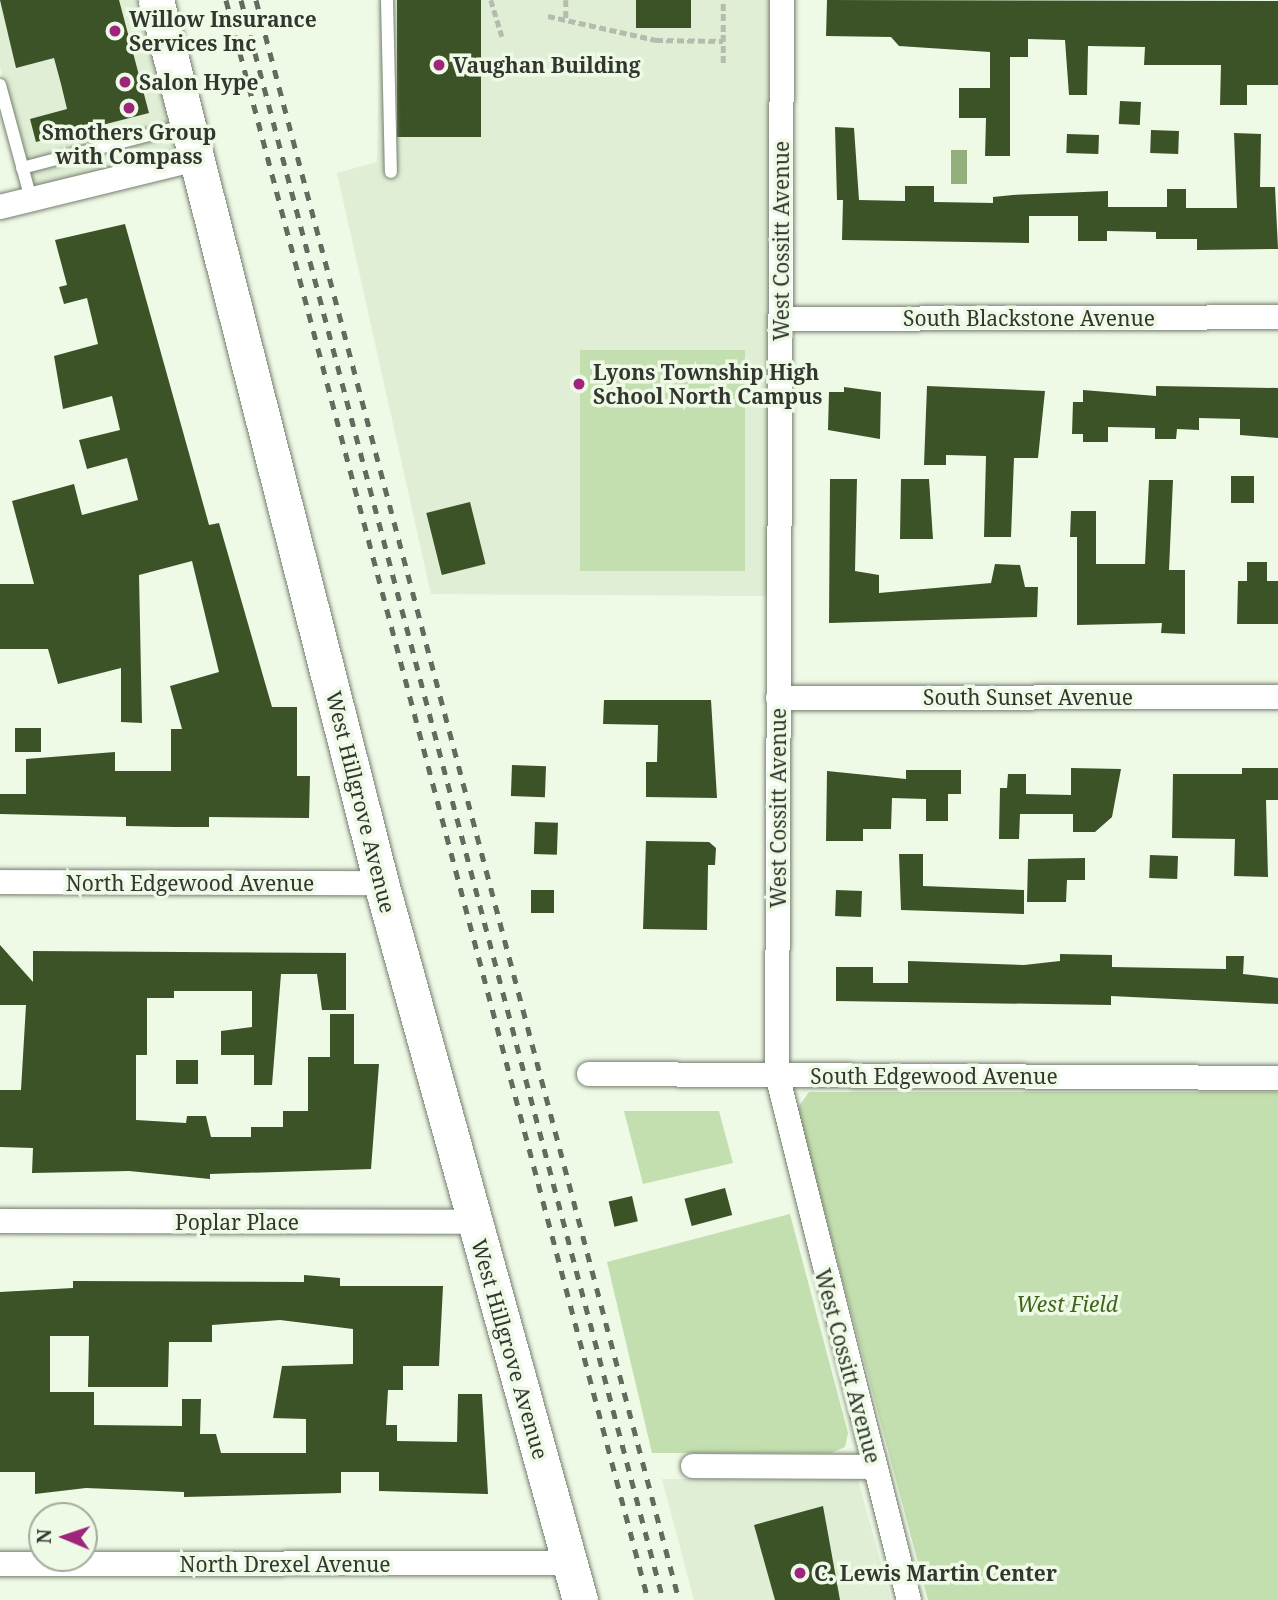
<!DOCTYPE html>
<html>
<head>
<meta charset="utf-8">
<style>
	body { margin:0 }
	#map { position:relative; width:1278px; height:1600px; overflow:hidden; background:#eef9e6; font-family:"Noto Serif",serif }
	div>[style] { position:absolute }
	.built>* { inset:0; background:#dfeed5 }
	.green>* { inset:0; background:#c3dfaf; transform-origin:0 0 }
	.water>* { inset:0; background:#93af7d; transform-origin:0 0 }
	.building>* { inset:0; background:#3b5326; transform-origin:0 0 }
	.path>* { height:4.5px; margin-top:-2.25px; transform-origin:0; background:repeating-linear-gradient(90deg,#b4bdad 0 7px,transparent 0 10.5px) }
	.roads { filter:drop-shadow(0 0 2px #767f6f) drop-shadow(0 0 2px #767f6f) }
	.lane>* { height:12px; margin:-6px; padding:0 6px; transform-origin:6px; border-radius:6px; background:#fff }
	.street>* { height:24px; margin:-12px; padding:0 12px; transform-origin:12px; border-radius:12px; background:#fff }
	.secondary>* { height:35px; margin:-17.5px; padding:0 17.5px; transform-origin:17.5px; border-radius:17.5px; background:#fff }
	.rail>* { height:5px; margin-top:-2.5px; transform-origin:0; background:repeating-linear-gradient(90deg,#646a60 0 9px,transparent 0 18px) }
	.dots>* { width:19px; height:19px; translate:-50% -50%; box-sizing:border-box; border:4px solid #eef9e6; border-radius:50% }
	span { translate:-50% -50%; white-space:nowrap; text-align:center; line-height:1.15; -webkit-text-stroke:7px #eef9e6; paint-order:stroke }
	.poi-label { font-size:21px; color:#32362f; font-weight:700 }
	.left { translate:0 -50%; text-align:left }
	.street-label { font-size:21px; color:#32362f }
	.park-label { font-size:21px; color:#40641e; font-style:italic }
	.north { position:absolute; left:28px; top:1502px; width:70px; height:70px; box-sizing:border-box; background:#eef9e6; border:2px solid #a3ab9d; border-radius:50%; rotate:272deg; font-size:19px; font-weight:700; line-height:28px; text-align:center; color:#32362f }
	.north::after { content:''; display:block; margin:auto; width:24px; height:32px; background:#9f257c; clip-path:polygon(50% 0,100% 100%,50% 72%,0 100%) }
</style>
</head>
<body>
<div id="map">
	<div class="built">
		<i style="clip-path:polygon(0 0,151px 0,191px 156px,33px 193px,0 67px)"></i>
		<i style="clip-path:polygon(380px 0,776px 0,773px 596px,431px 594px,337px 173px,377px 162px)"></i>
		<i style="clip-path:polygon(662px 1479px,858px 1480px,891px 1600px,694px 1600px)"></i>
	</div>
	<div class="green">
		<i style="left:745px;top:350px;width:221px;height:165px;rotate:90deg"></i>
		<i style="clip-path:polygon(809px 1092px,1278px 1092px,1278px 1600px,928px 1600px,799px 1117px,797px 1109px)"></i>
		<i style="clip-path:polygon(624px 1111px,719px 1111px,733px 1163px,643px 1184px)"></i>
		<i style="clip-path:polygon(790px 1214px,848px 1433px,845px 1447px,831px 1453px,652px 1453px,607px 1262px)"></i>
	</div>
	<div class="water">
		<i style="left:951px;top:150px;width:16px;height:34px"></i>
	</div>
	<div class="building">
		<i style="clip-path:polygon(0 0,119px 0,149px 113px,36px 142px,30px 119px,67px 109px,61px 84px,54px 58px,16px 68px)"></i>
		<i style="left:397px;top:0;width:84px;height:137px"></i>
		<i style="left:636px;top:0;width:55px;height:28px"></i>
		<i style="clip-path:polygon(827px 0,1278px 1px,1278px 85px,1247px 85px,1247px 105px,1220px 105px,1221px 65px,1144px 65px,1145px 47px,1088px 46px,1087px 95px,1069px 95px,1065px 40px,1028px 39px,1028px 57px,1010px 57px,1010px 156px,985px 156px,986px 118px,959px 118px,959px 88px,990px 88px,990px 52px,899px 46px,891px 37px,826px 36px)"></i>
		<i style="left:1120px;top:101px;width:21px;height:23px;rotate:3deg"></i>
		<i style="clip-path:polygon(835px 127px,854px 128px,859px 200px,905px 201px,905px 186px,934px 186px,934px 202px,993px 203px,993px 197px,1013px 195px,1108px 191px,1108px 207px,1167px 207px,1167px 189px,1186px 189px,1186px 208px,1237px 208px,1234px 133px,1261px 134px,1260px 187px,1275px 187px,1278px 249px,1197px 250px,1197px 239px,1156px 239px,1156px 232px,1107px 231px,1107px 241px,1078px 241px,1078px 216px,1029px 216px,1029px 243px,842px 240px,843px 200px,857px 200px,837px 200px)"></i>
		<i style="left:1151px;top:130px;width:28px;height:23px;rotate:2deg"></i>
		<i style="left:1067px;top:134px;width:32px;height:19px;rotate:2deg"></i>
		<i style="clip-path:polygon(125px 224px,209px 525px,219px 523px,272px 707px,297px 707px,297px 776px,310px 776px,309px 818px,209px 817px,209px 827px,175px 827px,126px 826px,126px 817px,0 814px,0 794px,26px 794px,26px 759px,115px 752px,115px 771px,171px 771px,171px 729px,182px 729px,170px 686px,219px 672px,192px 561px,139px 575px,142px 723px,121px 722px,121px 668px,58px 684px,48px 649px,0 649px,0 584px,34px 584px,12px 501px,74px 484px,82px 515px,138px 500px,127px 458px,87px 469px,79px 440px,120px 430px,112px 396px,63px 409px,54px 356px,98px 344px,87px 298px,64px 304px,59px 287px,67px 285px,55px 240px)"></i>
		<i style="clip-path:polygon(927px 386px,1045px 391px,1038px 458px,1014px 458px,1011px 537px,984px 537px,986px 456px,946px 455px,946px 465px,924px 465px)"></i>
		<i style="clip-path:polygon(1156px 386px,1278px 388px,1278px 438px,1240px 435px,1240px 419px,1199px 418px,1199px 430px,1177px 429px,1176px 439px,1155px 439px,1155px 428px,1108px 427px,1108px 442px,1083px 442px,1083px 434px,1072px 434px,1073px 402px,1083px 402px,1083px 390px,1156px 396px)"></i>
		<i style="clip-path:polygon(844px 387px,881px 392px,880px 439px,828px 430px,829px 392px,844px 392px)"></i>
		<i style="left:1231px;top:476px;width:23px;height:27px"></i>
		<i style="clip-path:polygon(830px 479px,857px 479px,855px 571px,879px 575px,879px 593px,991px 583px,995px 564px,1020px 565px,1025px 587px,1038px 587px,1037px 617px,829px 623px)"></i>
		<i style="clip-path:polygon(901px 479px,929px 479px,933px 539px,900px 539px)"></i>
		<i style="clip-path:polygon(1149px 480px,1173px 480px,1169px 570px,1185px 570px,1185px 634px,1161px 633px,1162px 623px,1077px 625px,1077px 537px,1070px 537px,1071px 511px,1096px 511px,1096px 564px,1145px 564px)"></i>
		<i style="left:470px;top:502px;width:64px;height:45px;rotate:76deg"></i>
		<i style="clip-path:polygon(1247px 562px,1267px 562px,1267px 581px,1278px 581px,1278px 624px,1237px 624px,1238px 581px,1247px 581px)"></i>
		<i style="clip-path:polygon(604px 700px,711px 700px,717px 798px,646px 797px,646px 762px,657px 762px,658px 725px,603px 724px)"></i>
		<i style="left:15px;top:728px;width:26px;height:24px"></i>
		<i style="left:512px;top:765px;width:34px;height:31px;rotate:2deg"></i>
		<i style="clip-path:polygon(1071px 768px,1121px 769px,1112px 817px,1095px 832px,1073px 832px,1073px 814px,1020px 814px,1019px 839px,999px 839px,1000px 788px,1007px 788px,1008px 774px,1026px 774px,1026px 794px,1071px 795px)"></i>
		<i style="clip-path:polygon(1242px 768px,1278px 768px,1278px 800px,1266px 800px,1268px 877px,1234px 876px,1235px 839px,1172px 838px,1173px 774px,1242px 774px)"></i>
		<i style="clip-path:polygon(906px 770px,961px 770px,961px 794px,948px 794px,948px 821px,926px 821px,926px 799px,892px 798px,891px 829px,863px 829px,863px 841px,826px 841px,827px 771px,906px 779px)"></i>
		<i style="left:535px;top:822px;width:23px;height:32px;rotate:2deg"></i>
		<i style="clip-path:polygon(646px 841px,709px 842px,716px 848px,715px 865px,708px 865px,707px 930px,643px 929px)"></i>
		<i style="clip-path:polygon(899px 854px,923px 854px,923px 886px,1024px 890px,1024px 914px,901px 910px)"></i>
		<i style="left:1150px;top:855px;width:28px;height:23px;rotate:2deg"></i>
		<i style="clip-path:polygon(1085px 858px,1085px 880px,1067px 880px,1066px 902px,1027px 902px,1028px 859px)"></i>
		<i style="left:531px;top:890px;width:23px;height:23px"></i>
		<i style="left:836px;top:890px;width:26px;height:26px;rotate:2deg"></i>
		<i style="clip-path:polygon(0 945px,33px 982px,33px 951px,346px 953px,346px 1010px,322px 1010px,317px 974px,281px 974px,272px 1085px,254px 1085px,254px 1055px,221px 1055px,221px 1031px,252px 1027px,252px 991px,174px 991px,174px 998px,147px 998px,147px 1055px,136px 1055px,136px 1120px,186px 1123px,187px 1116px,206px 1116px,211px 1137px,251px 1137px,251px 1127px,283px 1127px,283px 1111px,308px 1111px,308px 1057px,330px 1057px,330px 1014px,354px 1014px,354px 1064px,379px 1064px,371px 1169px,210px 1174px,210px 1179px,129px 1171px,32px 1173px,33px 1148px,0 1147px,0 1090px,21px 1090px,26px 1005px,0 1005px)"></i>
		<i style="clip-path:polygon(1060px 954px,1112px 955px,1112px 967px,1226px 969px,1226px 956px,1244px 956px,1243px 974px,1278px 978px,1278px 1004px,1111px 996px,1111px 1005px,836px 1001px,836px 967px,873px 967px,873px 983px,908px 983px,908px 961px,1024px 965px,1060px 961px)"></i>
		<i style="left:176px;top:1060px;width:22px;height:24px"></i>
		<i style="left:725px;top:1188px;width:28px;height:42px;rotate:75deg"></i>
		<i style="left:632px;top:1196px;width:26px;height:24px;rotate:77deg"></i>
		<i style="clip-path:polygon(evenodd,304px 1275px,340px 1278px,340px 1286px,443px 1286px,439px 1366px,403px 1366px,403px 1390px,388px 1390px,386px 1425px,397px 1425px,397px 1441px,457px 1442px,458px 1394px,482px 1394px,488px 1494px,379px 1491px,379px 1472px,341px 1472px,341px 1493px,184px 1497px,184px 1492px,86px 1488px,35px 1494px,35px 1472px,0 1472px,0 1292px,73px 1288px,73px 1281px,304px 1282px,304px 1275px,280px 1320px,353px 1329px,353px 1364px,282px 1366px,273px 1418px,306px 1419px,306px 1453px,221px 1453px,216px 1434px,200px 1434px,201px 1399px,182px 1399px,182px 1426px,94px 1425px,94px 1392px,50px 1392px,50px 1336px,89px 1336px,88px 1387px,168px 1387px,169px 1342px,212px 1342px,212px 1325px,280px 1320px)"></i>
		<i style="clip-path:polygon(823px 1506px,840px 1600px,775px 1600px,754px 1525px)"></i>
	</div>
	<div class="path">
		<i style="left:491px;top:0;width:38px;rotate:73deg"></i>
		<i style="left:566px;top:0;width:20px;rotate:90deg"></i>
		<i style="left:548px;top:16px;width:111px;rotate:12.5deg"></i>
		<i style="left:656px;top:40px;width:67px;rotate:0.9deg"></i>
		<i style="left:723px;top:63px;width:63px;rotate:-90deg"></i>
	</div>
	<div class="roads">
		<div class="lane">
			<i style="left:387px;top:0;width:172px;rotate:88.7deg"></i>
			<i style="left:0;top:85px;width:118px;rotate:74.8deg"></i>
			<i style="left:22px;top:168px;width:171px;rotate:-14.6deg"></i>
		</div>
		<div class="street">
			<i style="left:782px;top:0;width:1075px;rotate:90.27deg"></i>
			<i style="left:777px;top:1075px;width:541px;rotate:75.89deg"></i>
			<i style="left:0;top:207px;width:203px;rotate:-13.7deg"></i>
			<i style="left:780px;top:319px;width:498px;rotate:-0.2deg"></i>
			<i style="left:778px;top:698px;width:500px;rotate:-0.11deg"></i>
			<i style="left:0;top:882px;width:381px;rotate:0.2deg"></i>
			<i style="left:589px;top:1074px;width:689px;rotate:0.33deg"></i>
			<i style="left:0;top:1221px;width:474px;rotate:0.1deg"></i>
			<i style="left:693px;top:1466px;width:181px;rotate:0.3deg"></i>
			<i style="left:0;top:1564px;width:570px;rotate:-0.1deg"></i>
		</div>
		<div class="secondary">
			<i style="left:156px;top:0;width:911px;rotate:75.7deg"></i>
			<i style="left:381px;top:883px;width:744px;rotate:74.49deg"></i>
		</div>
	</div>
	<div class="rail">
		<i style="left:226px;top:0;width:1655px;rotate:75.22deg"></i>
		<i style="left:241px;top:0;width:1655px;rotate:75.22deg"></i>
		<i style="left:256px;top:0;width:1655px;rotate:75.19deg"></i>
	</div>
	<div class="dots">
		<i style="left:115px;top:31px;background:#9f257c"></i>
		<i style="left:439px;top:65px;background:#9f257c"></i>
		<i style="left:125px;top:82px;background:#9f257c"></i>
		<i style="left:129px;top:108px;background:#9f257c"></i>
		<i style="left:579px;top:384px;background:#9f257c"></i>
		<i style="left:800px;top:1573px;background:#9f257c"></i>
	</div>
	<div class="poi-label">
		<span class="left" style="left:129px;top:31px">Willow Insurance<br>Services Inc</span>
		<span class="left" style="left:453px;top:65px">Vaughan Building</span>
		<span class="left" style="left:139px;top:82px">Salon Hype</span>
		<span style="left:129px;top:144px">Smothers Group<br>with Compass</span>
		<span class="left" style="left:593px;top:384px">Lyons Township High<br>School North Campus</span>
		<span class="left" style="left:814px;top:1573px">C. Lewis Martin Center</span>
	</div>
	<div class="street-label">
		<span style="left:781px;top:241px;rotate:-90deg">West Cossitt Avenue</span>
		<span style="left:1029px;top:318px">South Blackstone Avenue</span>
		<span style="left:1028px;top:697px">South Sunset Avenue</span>
		<span style="left:361px;top:802px;rotate:76deg">West Hillgrove Avenue</span>
		<span style="left:778px;top:808px;rotate:-90deg">West Cossitt Avenue</span>
		<span style="left:190px;top:883px">North Edgewood Avenue</span>
		<span style="left:934px;top:1076px">South Edgewood Avenue</span>
		<span style="left:237px;top:1222px">Poplar Place</span>
		<span style="left:510px;top:1349px;rotate:74deg">West Hillgrove Avenue</span>
		<span style="left:848px;top:1366px;rotate:75deg">West Cossitt Avenue</span>
		<span style="left:285px;top:1564px">North Drexel Avenue</span>
	</div>
	<div class="park-label">
		<span style="left:1067px;top:1304px">West Field</span>
	</div>
	<div class="north">N</div>
</div>
</body>
</html>
